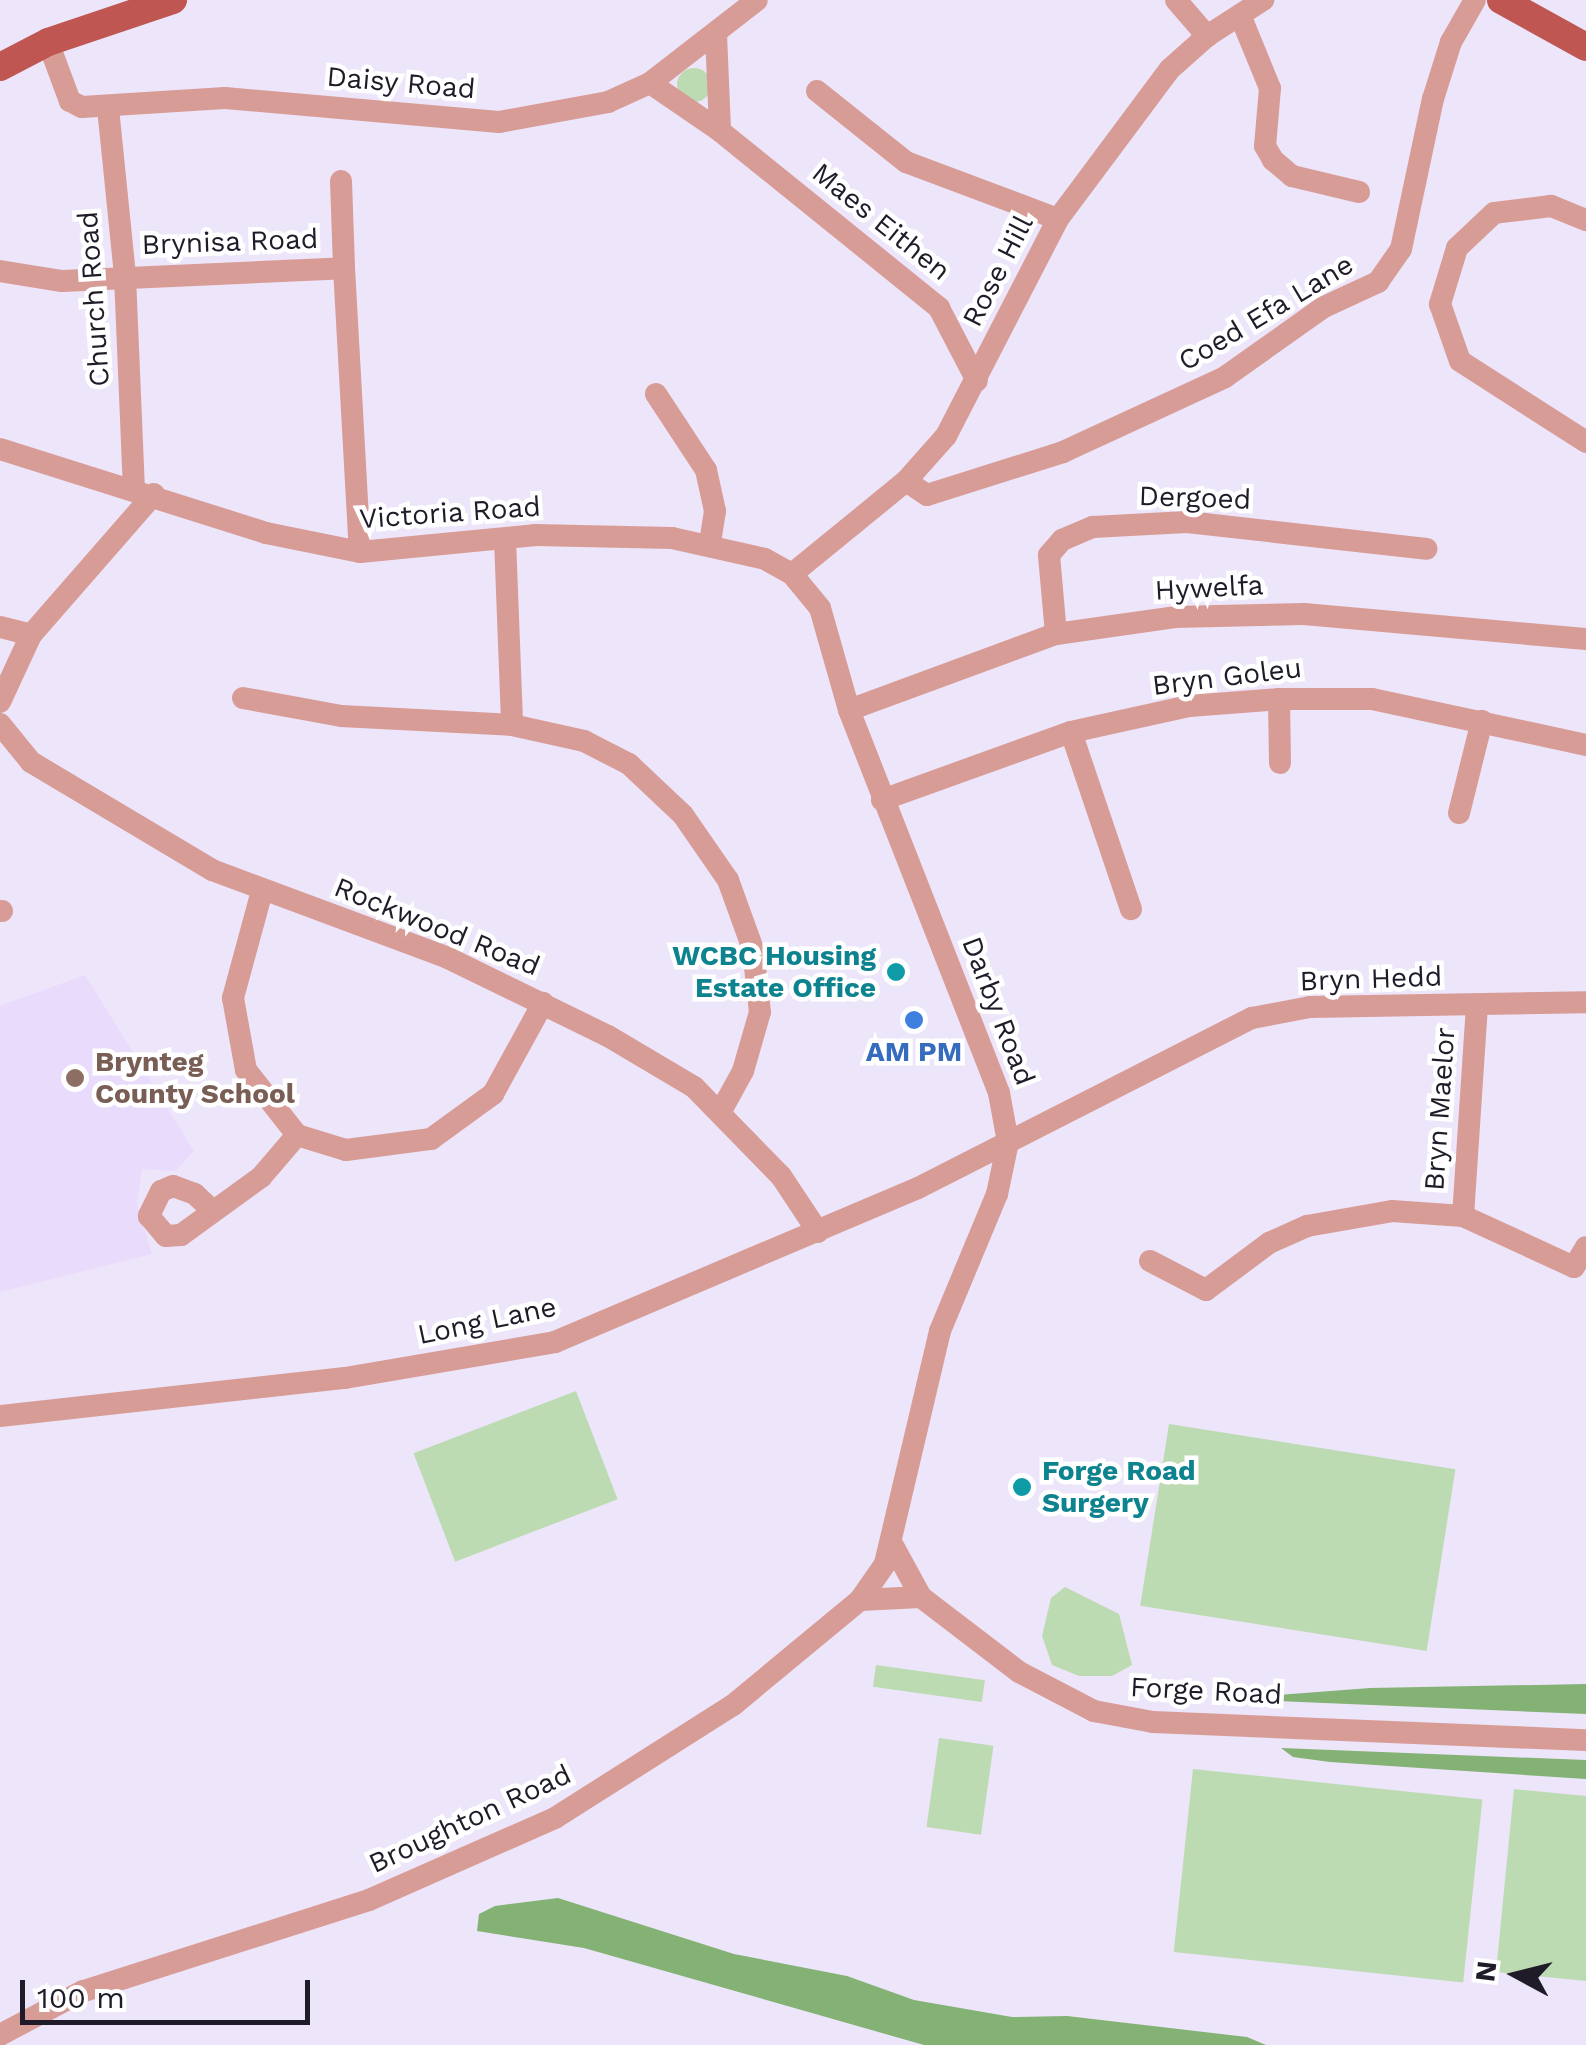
<!DOCTYPE html>
<html>
<head>
<meta charset="utf-8">
<style>
	body { margin:0 }
	#map { position:relative; width:1586px; height:2045px; overflow:hidden; background:#ede5fa; font-family:"Work Sans",sans-serif }
	div>[style] { position:absolute }
	.built>* { inset:0; background:#e9dbfc }
	.green>* { inset:0; background:#bddbb2; transform-origin:0 0 }
	.round { border-radius:50% }
	.forest>* { inset:0; background:#84b274 }
	.minor>* { height:22px; margin:-11px; padding:0 11px; transform-origin:11px; border-radius:11px; background:#d89c97 }
	.major>* { height:28px; margin:-14px; padding:0 14px; transform-origin:14px; border-radius:14px; background:#bf5652 }
	.dots>* { width:28px; height:28px; translate:-50% -50%; box-sizing:border-box; border:5px solid #fff; border-radius:50% }
	span { translate:-50% -50%; white-space:nowrap; text-align:center; line-height:1.15; -webkit-text-stroke:9px #fff; paint-order:stroke }
	.street-label { font-size:28px; color:#201b28 }
	.culture-label { font-size:28px; color:#0d838f; font-weight:700 }
	.right { translate:-100% -50%; text-align:right }
	.left { translate:0 -50%; text-align:left }
	.shop-label { font-size:28px; color:#366cbe; font-weight:700 }
	.education-label { font-size:28px; color:#785e54; font-weight:700 }
	.north { position:absolute; left:1466px; top:1925px; width:100px; height:100px; -webkit-text-stroke:8px #fff; paint-order:stroke; rotate:277deg; font-size:28px; font-weight:700; line-height:40px; text-align:center; color:#201b28 }
	.north::after { content:''; display:block; margin:auto; width:35px; height:45px; background:#201b28; clip-path:polygon(50% 0,100% 100%,50% 72%,0 100%) }
	.scale { position:absolute; left:20px; top:1980px; width:290px; height:45px; box-sizing:border-box; border:5px solid #201b28; border-top:0; padding-left:12px; font-size:30px; line-height:35px; white-space:nowrap; color:#201b28; -webkit-text-stroke:8px #fff; paint-order:stroke }
</style>
</head>
<body>
<div id="map">
	<div class="built">
		<i style="clip-path:polygon(85px 975px,194px 1151px,175px 1171px,142px 1169px,137px 1204px,152px 1254px,0 1292px,0 1006px)"></i>
	</div>
	<div class="green">
		<i class="round" style="left:677px;top:68px;width:34px;height:34px"></i>
		<i style="left:576px;top:1391px;width:116px;height:174px;rotate:69deg"></i>
		<i style="left:1169px;top:1424px;width:290px;height:184px;rotate:9deg"></i>
		<i style="clip-path:polygon(1065px 1587px,1119px 1614px,1132px 1665px,1112px 1676px,1079px 1676px,1052px 1665px,1042px 1636px,1051px 1598px)"></i>
		<i style="left:876px;top:1665px;width:110px;height:22px;rotate:8deg"></i>
		<i style="left:939px;top:1738px;width:55px;height:90px;rotate:8deg"></i>
		<i style="left:1193px;top:1769px;width:291px;height:184px;rotate:6deg"></i>
		<i style="clip-path:polygon(1514px 1789px,1586px 1796px,1586px 1981px,1496px 1972px)"></i>
	</div>
	<div class="forest">
		<i style="clip-path:polygon(1586px 1684px,1586px 1714px,1277px 1701px,1278px 1695px,1370px 1688px)"></i>
		<i style="clip-path:polygon(1281px 1748px,1586px 1760px,1586px 1779px,1330px 1762px,1293px 1757px)"></i>
		<i style="clip-path:polygon(558px 1898px,734px 1954px,847px 1976px,914px 2000px,1012px 2017px,1067px 2016px,1247px 2037px,1266px 2045px,924px 2045px,584px 1948px,477px 1931px,479px 1914px,495px 1906px)"></i>
	</div>
	<div class="minor">
		<i style="left:1176px;top:0;width:48px;rotate:49.3deg"></i>
		<i style="left:1240px;top:15px;width:79px;rotate:67.7deg"></i>
		<i style="left:1270px;top:88px;width:58px;rotate:94.9deg"></i>
		<i style="left:1265px;top:146px;width:16px;rotate:60deg"></i>
		<i style="left:1273px;top:160px;width:25px;rotate:40deg"></i>
		<i style="left:1292px;top:176px;width:69px;rotate:13.4deg"></i>
		<i style="left:716px;top:34px;width:97px;rotate:87.6deg"></i>
		<i style="left:720px;top:131px;width:282px;rotate:38.9deg"></i>
		<i style="left:939px;top:308px;width:82px;rotate:62.5deg"></i>
		<i style="left:48px;top:42px;width:63px;rotate:69.6deg"></i>
		<i style="left:70px;top:101px;width:13px;rotate:27deg"></i>
		<i style="left:82px;top:107px;width:143px;rotate:-3.6deg"></i>
		<i style="left:225px;top:98px;width:275px;rotate:5deg"></i>
		<i style="left:499px;top:122px;width:111px;rotate:-10.4deg"></i>
		<i style="left:608px;top:102px;width:46px;rotate:-24.3deg"></i>
		<i style="left:650px;top:83px;width:135px;rotate:-37.8deg"></i>
		<i style="left:650px;top:83px;width:85px;rotate:34.4deg"></i>
		<i style="left:817px;top:91px;width:114px;rotate:38.6deg"></i>
		<i style="left:906px;top:162px;width:162px;rotate:20.6deg"></i>
		<i style="left:108px;top:108px;width:169px;rotate:84.2deg"></i>
		<i style="left:125px;top:276px;width:211px;rotate:87.6deg"></i>
		<i style="left:341px;top:181px;width:87px;rotate:88deg"></i>
		<i style="left:1586px;top:220px;width:38px;rotate:-158deg"></i>
		<i style="left:1551px;top:206px;width:57px;rotate:173deg"></i>
		<i style="left:1494px;top:213px;width:51px;rotate:136.6deg"></i>
		<i style="left:1457px;top:248px;width:59px;rotate:106.9deg"></i>
		<i style="left:1440px;top:304px;width:60px;rotate:70.7deg"></i>
		<i style="left:1460px;top:361px;width:150px;rotate:32.7deg"></i>
		<i style="left:0;top:271px;width:63px;rotate:9.2deg"></i>
		<i style="left:62px;top:281px;width:282px;rotate:-2.6deg"></i>
		<i style="left:344px;top:268px;width:284px;rotate:86.8deg"></i>
		<i style="left:656px;top:394px;width:91px;rotate:56.7deg"></i>
		<i style="left:706px;top:470px;width:42px;rotate:77.6deg"></i>
		<i style="left:715px;top:511px;width:32px;rotate:99deg"></i>
		<i style="left:0;top:449px;width:279px;rotate:17.5deg"></i>
		<i style="left:266px;top:533px;width:96px;rotate:11.4deg"></i>
		<i style="left:360px;top:552px;width:177px;rotate:-5.5deg"></i>
		<i style="left:536px;top:535px;width:136px;rotate:1.3deg"></i>
		<i style="left:672px;top:538px;width:95px;rotate:12.7deg"></i>
		<i style="left:765px;top:559px;width:31px;rotate:29deg"></i>
		<i style="left:792px;top:574px;width:44px;rotate:50.5deg"></i>
		<i style="left:820px;top:608px;width:106px;rotate:74.1deg"></i>
		<i style="left:849px;top:710px;width:411px;rotate:68.6deg"></i>
		<i style="left:999px;top:1093px;width:50px;rotate:79.6deg"></i>
		<i style="left:1008px;top:1142px;width:53px;rotate:101.9deg"></i>
		<i style="left:997px;top:1194px;width:148px;rotate:112.6deg"></i>
		<i style="left:940px;top:1331px;width:239px;rotate:103.3deg"></i>
		<i style="left:885px;top:1564px;width:44px;rotate:124.8deg"></i>
		<i style="left:860px;top:1600px;width:165px;rotate:140.4deg"></i>
		<i style="left:733px;top:1705px;width:211px;rotate:147.6deg"></i>
		<i style="left:555px;top:1818px;width:203px;rotate:156.2deg"></i>
		<i style="left:369px;top:1900px;width:300px;rotate:162.3deg"></i>
		<i style="left:83px;top:1991px;width:94px;rotate:152.1deg"></i>
		<i style="left:906px;top:481px;width:25px;rotate:34deg"></i>
		<i style="left:927px;top:495px;width:143px;rotate:-17.5deg"></i>
		<i style="left:1063px;top:452px;width:179px;rotate:-24.8deg"></i>
		<i style="left:1225px;top:377px;width:121px;rotate:-35.3deg"></i>
		<i style="left:1324px;top:307px;width:60px;rotate:-24.8deg"></i>
		<i style="left:1378px;top:282px;width:40px;rotate:-55.1deg"></i>
		<i style="left:1401px;top:249px;width:153px;rotate:-78deg"></i>
		<i style="left:1433px;top:99px;width:60px;rotate:-72.5deg"></i>
		<i style="left:1451px;top:42px;width:48px;rotate:-60.3deg"></i>
		<i style="left:505px;top:539px;width:186px;rotate:87.8deg"></i>
		<i style="left:792px;top:574px;width:147px;rotate:-39.2deg"></i>
		<i style="left:906px;top:481px;width:60px;rotate:-48.4deg"></i>
		<i style="left:946px;top:436px;width:244px;rotate:-62.7deg"></i>
		<i style="left:1058px;top:219px;width:187px;rotate:-53.3deg"></i>
		<i style="left:1170px;top:69px;width:50px;rotate:-41.7deg"></i>
		<i style="left:1207px;top:36px;width:67px;rotate:-32.7deg"></i>
		<i style="left:0;top:627px;width:32px;rotate:14deg"></i>
		<i style="left:1056px;top:634px;width:79px;rotate:-95.1deg"></i>
		<i style="left:1049px;top:555px;width:20px;rotate:-49deg"></i>
		<i style="left:1062px;top:540px;width:34px;rotate:-23deg"></i>
		<i style="left:1093px;top:527px;width:94px;rotate:-3deg"></i>
		<i style="left:1187px;top:522px;width:241px;rotate:6.4deg"></i>
		<i style="left:243px;top:698px;width:100px;rotate:10.4deg"></i>
		<i style="left:341px;top:716px;width:171px;rotate:3deg"></i>
		<i style="left:512px;top:725px;width:74px;rotate:12.5deg"></i>
		<i style="left:584px;top:741px;width:51px;rotate:27.1deg"></i>
		<i style="left:629px;top:764px;width:74px;rotate:43.4deg"></i>
		<i style="left:683px;top:815px;width:79px;rotate:55.3deg"></i>
		<i style="left:728px;top:880px;width:73px;rotate:70.1deg"></i>
		<i style="left:753px;top:949px;width:63px;rotate:83.7deg"></i>
		<i style="left:760px;top:1012px;width:61px;rotate:106.1deg"></i>
		<i style="left:743px;top:1071px;width:46px;rotate:118.8deg"></i>
		<i style="left:1279px;top:699px;width:64px;rotate:89.1deg"></i>
		<i style="left:0;top:702px;width:74px;rotate:-65.2deg"></i>
		<i style="left:31px;top:635px;width:187px;rotate:-48.9deg"></i>
		<i style="left:849px;top:710px;width:221px;rotate:-20.2deg"></i>
		<i style="left:1056px;top:634px;width:120px;rotate:-8.1deg"></i>
		<i style="left:1175px;top:617px;width:129px;rotate:-1.3deg"></i>
		<i style="left:1304px;top:614px;width:283px;rotate:5.1deg"></i>
		<i style="left:0;top:724px;width:49px;rotate:50.8deg"></i>
		<i style="left:31px;top:762px;width:211px;rotate:30.8deg"></i>
		<i style="left:212px;top:870px;width:252px;rotate:20.4deg"></i>
		<i style="left:448px;top:958px;width:178px;rotate:26deg"></i>
		<i style="left:608px;top:1036px;width:100px;rotate:30.7deg"></i>
		<i style="left:694px;top:1087px;width:124px;rotate:45.7deg"></i>
		<i style="left:781px;top:1176px;width:67px;rotate:56.5deg"></i>
		<i style="left:1071px;top:732px;width:187px;rotate:71.3deg"></i>
		<i style="left:882px;top:800px;width:201px;rotate:-19.8deg"></i>
		<i style="left:1071px;top:732px;width:121px;rotate:-12.4deg"></i>
		<i style="left:1189px;top:706px;width:90px;rotate:-4.4deg"></i>
		<i style="left:1279px;top:699px;width:93px"></i>
		<i style="left:1372px;top:699px;width:219px;rotate:12.1deg"></i>
		<i style="left:1459px;top:813px;width:95px;rotate:-76deg"></i>
		<i style="left:262px;top:891px;width:111px;rotate:105.2deg"></i>
		<i style="left:233px;top:998px;width:73px;rotate:79.8deg"></i>
		<i style="left:246px;top:1070px;width:83px;rotate:51.9deg"></i>
		<i style="left:297px;top:1135px;width:51px;rotate:17deg"></i>
		<i style="left:346px;top:1150px;width:86px;rotate:-7.4deg"></i>
		<i style="left:431px;top:1139px;width:77px;rotate:-36deg"></i>
		<i style="left:493px;top:1094px;width:104px;rotate:-61.2deg"></i>
		<i style="left:0;top:911px;width:2px"></i>
		<i style="left:213px;top:1211px;width:25px;rotate:-137deg"></i>
		<i style="left:195px;top:1194px;width:23px;rotate:-160deg"></i>
		<i style="left:173px;top:1186px;width:13px;rotate:157deg"></i>
		<i style="left:161px;top:1191px;width:28px;rotate:116deg"></i>
		<i style="left:149px;top:1216px;width:26px;rotate:50deg"></i>
		<i style="left:166px;top:1236px;width:15px;rotate:-4deg"></i>
		<i style="left:181px;top:1235px;width:99px;rotate:-35.9deg"></i>
		<i style="left:261px;top:1177px;width:55px;rotate:-49.4deg"></i>
		<i style="left:1463px;top:1216px;width:210px;rotate:-86.2deg"></i>
		<i style="left:1150px;top:1261px;width:63px;rotate:27.4deg"></i>
		<i style="left:1206px;top:1290px;width:79px;rotate:-36.7deg"></i>
		<i style="left:1269px;top:1243px;width:42px;rotate:-24.1deg"></i>
		<i style="left:1307px;top:1226px;width:86px;rotate:-10deg"></i>
		<i style="left:1392px;top:1211px;width:71px;rotate:4deg"></i>
		<i style="left:1463px;top:1216px;width:122px;rotate:24.7deg"></i>
		<i style="left:1574px;top:1267px;width:23px;rotate:-59deg"></i>
		<i style="left:0;top:1416px;width:347px;rotate:-6.3deg"></i>
		<i style="left:345px;top:1378px;width:213px;rotate:-9.7deg"></i>
		<i style="left:555px;top:1342px;width:394px;rotate:-23deg"></i>
		<i style="left:918px;top:1188px;width:375px;rotate:-27deg"></i>
		<i style="left:1252px;top:1018px;width:59px;rotate:-10.7deg"></i>
		<i style="left:1310px;top:1007px;width:276px;rotate:-1deg"></i>
		<i style="left:891px;top:1542px;width:63px;rotate:61.4deg"></i>
		<i style="left:921px;top:1597px;width:123px;rotate:37.4deg"></i>
		<i style="left:1019px;top:1672px;width:85px;rotate:27.5deg"></i>
		<i style="left:1094px;top:1711px;width:60px;rotate:10.6deg"></i>
		<i style="left:1153px;top:1722px;width:433px;rotate:2.4deg"></i>
		<i style="left:860px;top:1600px;width:61px;rotate:-2.8deg"></i>
	</div>
	<div class="major">
		<i style="left:1501px;top:0;width:97px;rotate:28.9deg"></i>
		<i style="left:0;top:67px;width:54px;rotate:-27.5deg"></i>
		<i style="left:48px;top:42px;width:132px;rotate:-18.6deg"></i>
	</div>
	<div class="dots">
		<i style="left:896px;top:972px;background:#0f9aa8"></i>
		<i style="left:914px;top:1020px;background:#3f7fe0"></i>
		<i style="left:75px;top:1078px;background:#8d6e63"></i>
		<i style="left:1022px;top:1487px;background:#0f9aa8"></i>
	</div>
	<div class="street-label">
		<span style="left:401px;top:83px;rotate:5deg">Daisy Road</span>
		<span style="left:881px;top:222px;rotate:39deg">Maes Eithen</span>
		<span style="left:230px;top:242px;rotate:-2deg">Brynisa Road</span>
		<span style="left:998px;top:271px;rotate:-63deg">Rose Hill</span>
		<span style="left:94px;top:299px;rotate:-94deg">Church Road</span>
		<span style="left:1266px;top:313px;rotate:-31deg">Coed Efa Lane</span>
		<span style="left:1195px;top:498px;rotate:2deg">Dergoed</span>
		<span style="left:450px;top:513px;rotate:-4deg">Victoria Road</span>
		<span style="left:1209px;top:588px;rotate:-3deg">Hywelfa</span>
		<span style="left:1227px;top:677px;rotate:-7deg">Bryn Goleu</span>
		<span style="left:437px;top:927px;rotate:22deg">Rockwood Road</span>
		<span style="left:1371px;top:979px;rotate:-2deg">Bryn Hedd</span>
		<span style="left:998px;top:1011px;rotate:69deg">Darby Road</span>
		<span style="left:1440px;top:1109px;rotate:-86deg">Bryn Maelor</span>
		<span style="left:487px;top:1321px;rotate:-12deg">Long Lane</span>
		<span style="left:1206px;top:1691px;rotate:3deg">Forge Road</span>
		<span style="left:470px;top:1819px;rotate:-25deg">Broughton Road</span>
	</div>
	<div class="culture-label">
		<span class="right" style="left:876px;top:972px">WCBC Housing<br>Estate Office</span>
		<span class="left" style="left:1042px;top:1487px">Forge Road<br>Surgery</span>
	</div>
	<div class="shop-label">
		<span style="left:914px;top:1052px">AM PM</span>
	</div>
	<div class="education-label">
		<span class="left" style="left:95px;top:1078px">Brynteg<br>County School</span>
	</div>
	<div class="north">N</div>
	<div class="scale">100 m</div>
</div>
</body>
</html>
